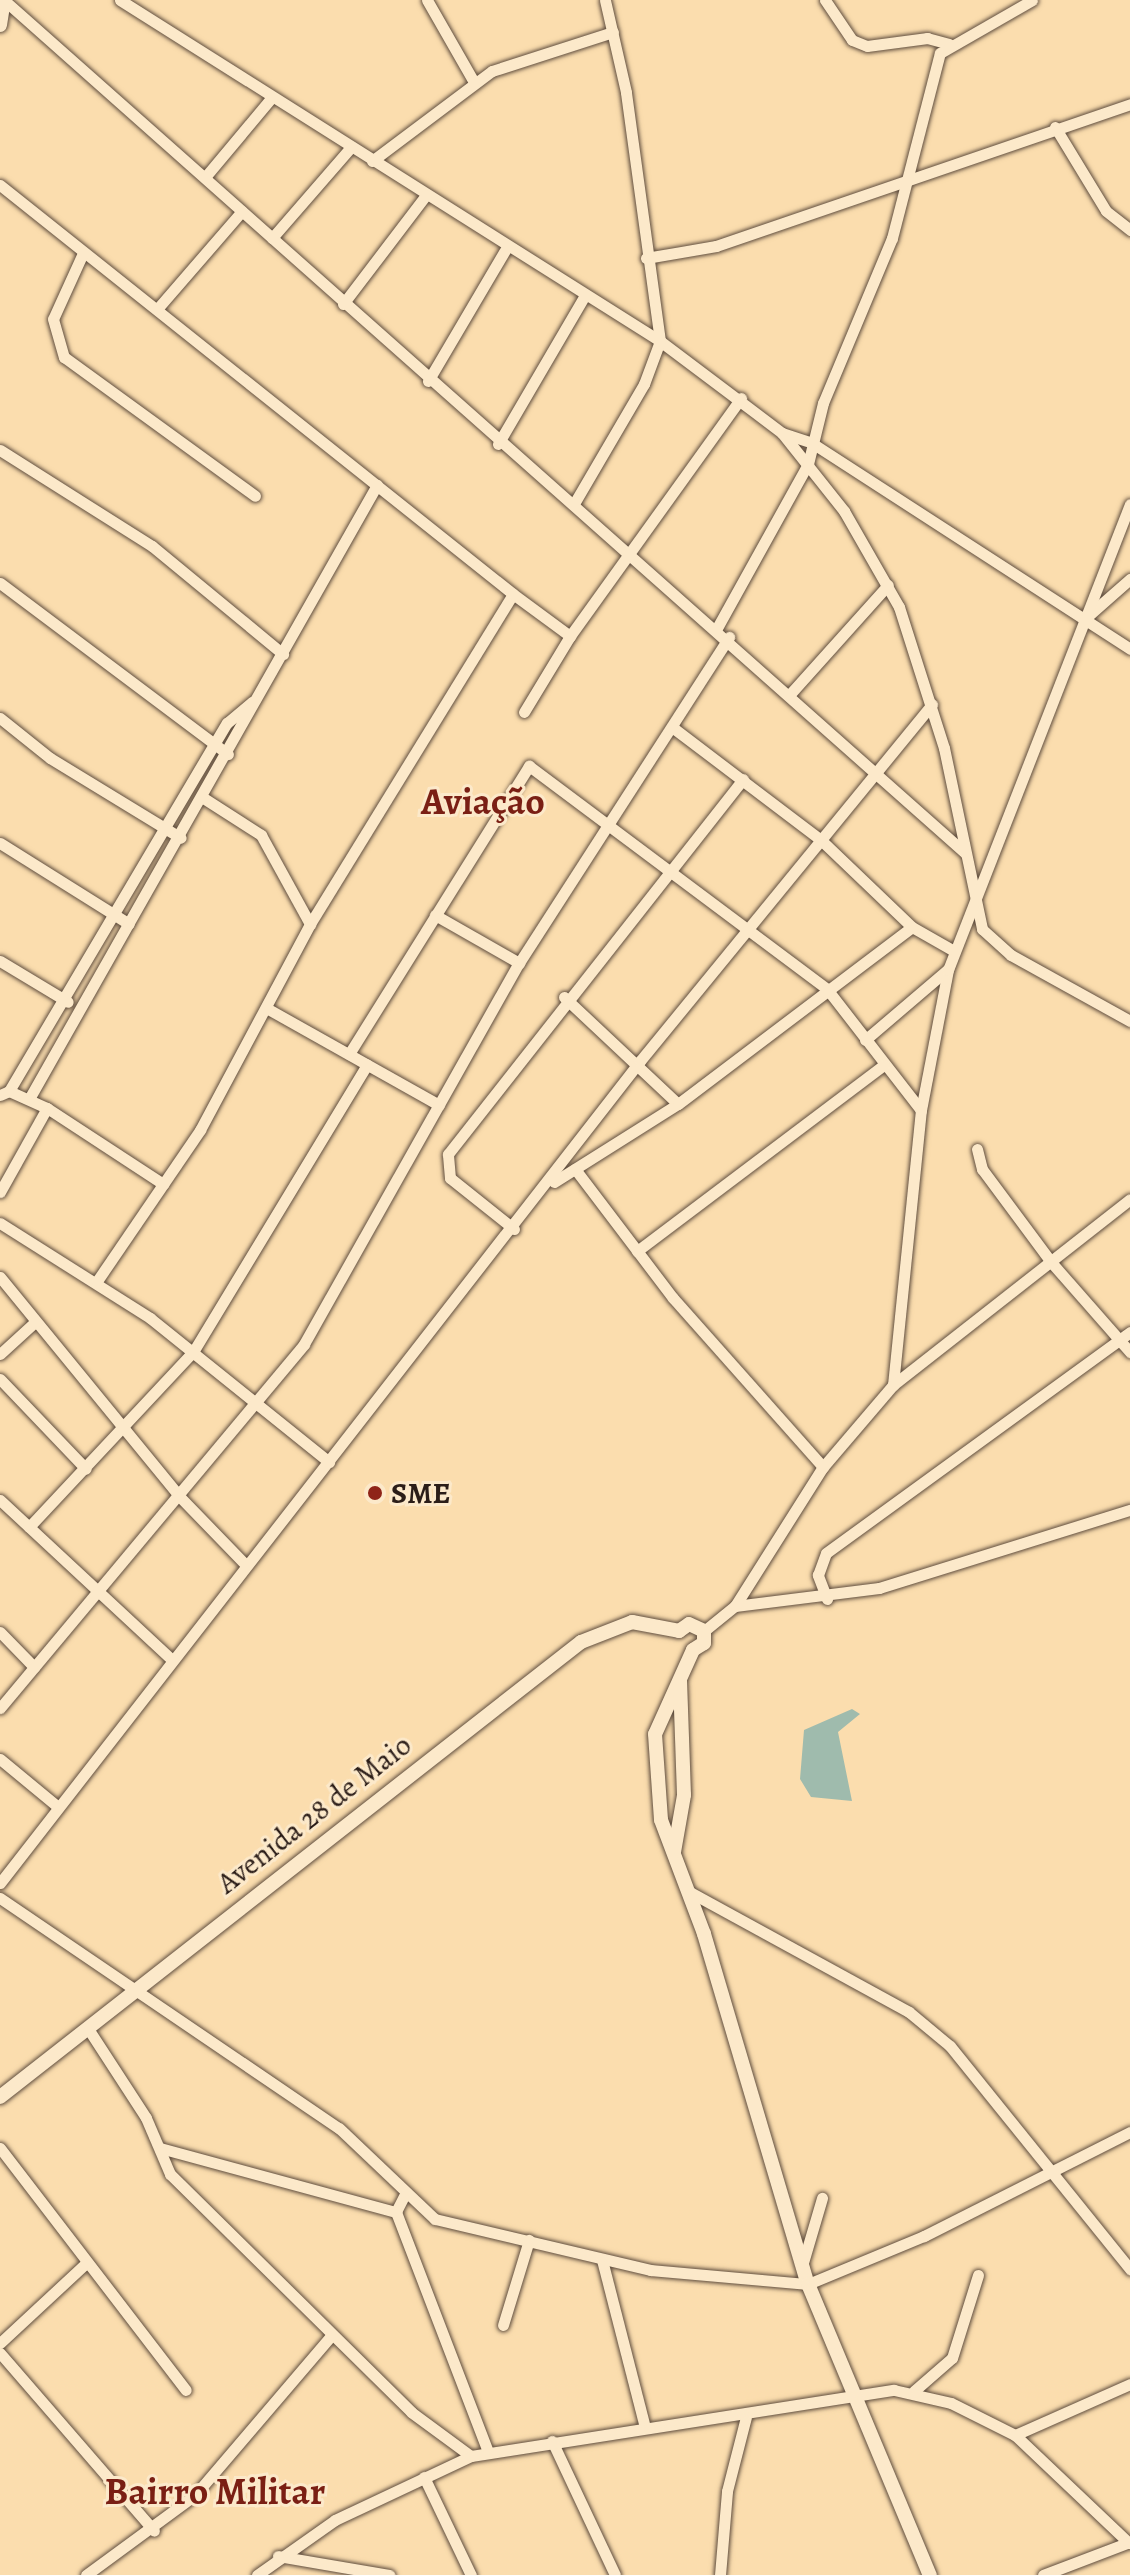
<!DOCTYPE html>
<html>
<head>
<meta charset="utf-8">
<style>
	body { margin:0 }
	#map { position:relative; width:1130px; height:2575px; overflow:hidden; background:#fbddae; font-family:Alegreya,serif }
	div>[style] { position:absolute }
	.water>* { inset:0; background:#9fbbad }
	.roads { filter:drop-shadow(0 0 2px #5f4d3e) drop-shadow(0 0 2px #5f4d3e) }
	.minor>* { height:11px; margin:-5.5px; padding:0 5.5px; transform-origin:5.5px; border-radius:5.5px; background:#fce9ca }
	.tertiary>* { height:14px; margin:-7px; padding:0 7px; transform-origin:7px; border-radius:7px; background:#fce9ca }
	.dots>* { width:22px; height:22px; translate:-50% -50%; box-sizing:border-box; border:4px solid #fce9ca; border-radius:50% }
	span { translate:-50% -50%; white-space:nowrap; text-align:center; line-height:1.15; -webkit-text-stroke:6px #fce9ca; paint-order:stroke }
	.poi-label { font-size:30px; color:#2b1d18; font-weight:700 }
	.left { translate:0 -50%; text-align:left }
	.street-label { font-size:30px; color:#2b1d18 }
	.district-label { font-size:38px; color:#7a1f14; font-weight:700 }
</style>
</head>
<body>
<div id="map">
	<div class="water">
		<i style="clip-path:polygon(852px 1709px,860px 1714px,838px 1732px,852px 1801px,811px 1797px,800px 1779px,804px 1730px)"></i>
	</div>
	<div class="roads">
		<div class="minor">
			<i style="left:4px;top:0;width:1285px;rotate:41.59deg"></i>
			<i style="left:120px;top:0;width:639px;rotate:32.27deg"></i>
			<i style="left:660px;top:341px;width:153px;rotate:37deg"></i>
			<i style="left:782px;top:433px;width:100px;rotate:51.5deg"></i>
			<i style="left:844px;top:511px;width:111px;rotate:60.2deg"></i>
			<i style="left:899px;top:607px;width:148px;rotate:72.3deg"></i>
			<i style="left:944px;top:748px;width:185px;rotate:78.1deg"></i>
			<i style="left:982px;top:929px;width:39px;rotate:42deg"></i>
			<i style="left:1011px;top:955px;width:136px;rotate:29deg"></i>
			<i style="left:427px;top:0;width:95px;rotate:60.2deg"></i>
			<i style="left:825px;top:0;width:48px;rotate:56deg"></i>
			<i style="left:852px;top:40px;width:16px;rotate:22deg"></i>
			<i style="left:867px;top:46px;width:61px;rotate:-7.6deg"></i>
			<i style="left:927px;top:38px;width:23px;rotate:15deg"></i>
			<i style="left:1055px;top:127px;width:98px;rotate:58.7deg"></i>
			<i style="left:1106px;top:211px;width:31px;rotate:38deg"></i>
			<i style="left:372px;top:161px;width:150px;rotate:-36.9deg"></i>
			<i style="left:492px;top:71px;width:127px;rotate:-17.9deg"></i>
			<i style="left:206px;top:176px;width:103px;rotate:-50.1deg"></i>
			<i style="left:0;top:185px;width:656px;rotate:38.56deg"></i>
			<i style="left:272px;top:238px;width:121px;rotate:-49deg"></i>
			<i style="left:83px;top:253px;width:72px;rotate:114.4deg"></i>
			<i style="left:53px;top:319px;width:40px;rotate:74deg"></i>
			<i style="left:64px;top:357px;width:236px;rotate:36deg"></i>
			<i style="left:646px;top:258px;width:71px;rotate:-9.7deg"></i>
			<i style="left:716px;top:246px;width:438px;rotate:-18.9deg"></i>
			<i style="left:343px;top:304px;width:137px;rotate:-52.7deg"></i>
			<i style="left:158px;top:308px;width:128px;rotate:-49.1deg"></i>
			<i style="left:428px;top:381px;width:156px;rotate:-59.5deg"></i>
			<i style="left:782px;top:433px;width:32px;rotate:18deg"></i>
			<i style="left:812px;top:443px;width:379px;rotate:32.9deg"></i>
			<i style="left:498px;top:444px;width:170px;rotate:-59.7deg"></i>
			<i style="left:0;top:450px;width:180px;rotate:32.3deg"></i>
			<i style="left:152px;top:546px;width:170px;rotate:39.5deg"></i>
			<i style="left:575px;top:502px;width:137px;rotate:-59.7deg"></i>
			<i style="left:644px;top:384px;width:46px;rotate:-69.6deg"></i>
			<i style="left:660px;top:341px;width:251px;rotate:-97.8deg"></i>
			<i style="left:626px;top:92px;width:94px;rotate:-102.9deg"></i>
			<i style="left:0;top:583px;width:285px;rotate:36.9deg"></i>
			<i style="left:1089px;top:615px;width:55px;rotate:-41.3deg"></i>
			<i style="left:717px;top:628px;width:188px;rotate:-61deg"></i>
			<i style="left:808px;top:464px;width:63px;rotate:-76.2deg"></i>
			<i style="left:823px;top:403px;width:179px;rotate:-67.3deg"></i>
			<i style="left:892px;top:238px;width:191px;rotate:-75.5deg"></i>
			<i style="left:940px;top:53px;width:106px;rotate:-29.9deg"></i>
			<i style="left:791px;top:693px;width:145px;rotate:-48.1deg"></i>
			<i style="left:524px;top:712px;width:89px;rotate:-58.8deg"></i>
			<i style="left:0;top:718px;width:64px;rotate:38.7deg"></i>
			<i style="left:50px;top:758px;width:153px;rotate:31.4deg"></i>
			<i style="left:672px;top:727px;width:188px;rotate:37.2deg"></i>
			<i style="left:822px;top:841px;width:124px;rotate:43.7deg"></i>
			<i style="left:912px;top:927px;width:48px;rotate:29.7deg"></i>
			<i style="left:205px;top:799px;width:67px;rotate:32.7deg"></i>
			<i style="left:261px;top:835px;width:102px;rotate:61.2deg"></i>
			<i style="left:0;top:843px;width:152px;rotate:32.1deg"></i>
			<i style="left:435px;top:915px;width:97px;rotate:29.7deg"></i>
			<i style="left:0;top:961px;width:79px;rotate:31.1deg"></i>
			<i style="left:564px;top:997px;width:156px;rotate:43.2deg"></i>
			<i style="left:268px;top:1009px;width:196px;rotate:29.3deg"></i>
			<i style="left:865px;top:1040px;width:108px;rotate:-40.5deg"></i>
			<i style="left:349px;top:1054px;width:340px;rotate:-58deg"></i>
			<i style="left:529px;top:766px;width:372px;rotate:36.8deg"></i>
			<i style="left:827px;top:989px;width:153px;rotate:52.2deg"></i>
			<i style="left:9px;top:1091px;width:428px;rotate:-59.4deg"></i>
			<i style="left:227px;top:723px;width:33px;rotate:-40deg"></i>
			<i style="left:0;top:1095px;width:10px;rotate:-24deg"></i>
			<i style="left:9px;top:1091px;width:42px;rotate:24.1deg"></i>
			<i style="left:47px;top:1108px;width:139px;rotate:33.2deg"></i>
			<i style="left:29px;top:1099px;width:706px;rotate:-60.46deg"></i>
			<i style="left:977px;top:1149px;width:21px;rotate:76deg"></i>
			<i style="left:982px;top:1169px;width:116px;rotate:53.4deg"></i>
			<i style="left:1051px;top:1262px;width:120px;rotate:48.7deg"></i>
			<i style="left:575px;top:1169px;width:162px;rotate:52.8deg"></i>
			<i style="left:673px;top:1298px;width:226px;rotate:48.4deg"></i>
			<i style="left:554px;top:1182px;width:146px;rotate:-32.2deg"></i>
			<i style="left:678px;top:1104px;width:293px;rotate:-37.1deg"></i>
			<i style="left:0;top:1192px;width:96px;rotate:-60.8deg"></i>
			<i style="left:0;top:1223px;width:178px;rotate:32.3deg"></i>
			<i style="left:150px;top:1318px;width:230px;rotate:38.8deg"></i>
			<i style="left:514px;top:1229px;width:82px;rotate:-141.4deg"></i>
			<i style="left:450px;top:1178px;width:24px;rotate:-95deg"></i>
			<i style="left:448px;top:1154px;width:477px;rotate:-51.8deg"></i>
			<i style="left:637px;top:1251px;width:309px;rotate:-37deg"></i>
			<i style="left:0;top:1277px;width:284px;rotate:50.7deg"></i>
			<i style="left:180px;top:1497px;width:95px;rotate:45.9deg"></i>
			<i style="left:97px;top:1281px;width:183px;rotate:-55.7deg"></i>
			<i style="left:200px;top:1130px;width:234px;rotate:-61.9deg"></i>
			<i style="left:310px;top:924px;width:387px;rotate:-58.4deg"></i>
			<i style="left:513px;top:594px;width:71px;rotate:36.4deg"></i>
			<i style="left:570px;top:636px;width:293px;rotate:-54.3deg"></i>
			<i style="left:0;top:1354px;width:47px;rotate:-42.4deg"></i>
			<i style="left:0;top:1379px;width:124px;rotate:46.3deg"></i>
			<i style="left:893px;top:1385px;width:276px;rotate:-84.2deg"></i>
			<i style="left:921px;top:1110px;width:143px;rotate:-79.1deg"></i>
			<i style="left:948px;top:970px;width:500px;rotate:-68.67deg"></i>
			<i style="left:0;top:1500px;width:235px;rotate:42.9deg"></i>
			<i style="left:29px;top:1527px;width:240px;rotate:-46.9deg"></i>
			<i style="left:193px;top:1352px;width:336px;rotate:-58.8deg"></i>
			<i style="left:827px;top:1599px;width:26px;rotate:-111deg"></i>
			<i style="left:818px;top:1575px;width:23px;rotate:-70deg"></i>
			<i style="left:826px;top:1553px;width:376px;rotate:-36deg"></i>
			<i style="left:735px;top:1606px;width:145px;rotate:-7.1deg"></i>
			<i style="left:879px;top:1588px;width:263px;rotate:-17.3deg"></i>
			<i style="left:704px;top:1631px;width:40px;rotate:-39deg"></i>
			<i style="left:735px;top:1606px;width:165px;rotate:-57.7deg"></i>
			<i style="left:823px;top:1467px;width:108px;rotate:-49.5deg"></i>
			<i style="left:893px;top:1385px;width:301px;rotate:-38.1deg"></i>
			<i style="left:0;top:1632px;width:49px;rotate:45.8deg"></i>
			<i style="left:0;top:1708px;width:474px;rotate:-50.1deg"></i>
			<i style="left:304px;top:1344px;width:437px;rotate:-60.6deg"></i>
			<i style="left:519px;top:963px;width:388px;rotate:-57.2deg"></i>
			<i style="left:0;top:1759px;width:75px;rotate:39.6deg"></i>
			<i style="left:0;top:1883px;width:1042px;rotate:-52.1deg"></i>
			<i style="left:640px;top:1061px;width:461px;rotate:-50.7deg"></i>
			<i style="left:688px;top:1891px;width:252px;rotate:28.7deg"></i>
			<i style="left:909px;top:2012px;width:53px;rotate:39.7deg"></i>
			<i style="left:950px;top:2046px;width:287px;rotate:51.1deg"></i>
			<i style="left:0;top:1898px;width:410px;rotate:34.2deg"></i>
			<i style="left:339px;top:2128px;width:132px;rotate:43.5deg"></i>
			<i style="left:435px;top:2219px;width:221px;rotate:13.3deg"></i>
			<i style="left:650px;top:2270px;width:159px;rotate:5.1deg"></i>
			<i style="left:808px;top:2284px;width:126px;rotate:-22.5deg"></i>
			<i style="left:924px;top:2236px;width:231px;rotate:-26.8deg"></i>
			<i style="left:87px;top:2027px;width:108px;rotate:57deg"></i>
			<i style="left:146px;top:2118px;width:61px;rotate:66.8deg"></i>
			<i style="left:170px;top:2174px;width:339px;rotate:44.6deg"></i>
			<i style="left:411px;top:2412px;width:74px;rotate:36.3deg"></i>
			<i style="left:0;top:2148px;width:305px;rotate:52.5deg"></i>
			<i style="left:160px;top:2148px;width:245px;rotate:15.2deg"></i>
			<i style="left:404px;top:2196px;width:18px;rotate:117deg"></i>
			<i style="left:396px;top:2212px;width:257px;rotate:69deg"></i>
			<i style="left:602px;top:2260px;width:172px;rotate:75.6deg"></i>
			<i style="left:802px;top:2266px;width:71px;rotate:-73.6deg"></i>
			<i style="left:503px;top:2325px;width:89px;rotate:-73deg"></i>
			<i style="left:0;top:2343px;width:115px;rotate:-42.9deg"></i>
			<i style="left:0;top:2353px;width:235px;rotate:49.1deg"></i>
			<i style="left:914px;top:2391px;width:50px;rotate:-41deg"></i>
			<i style="left:952px;top:2358px;width:87px;rotate:-72.6deg"></i>
			<i style="left:1015px;top:2435px;width:126px;rotate:-23.9deg"></i>
			<i style="left:552px;top:2441px;width:148px;rotate:64.8deg"></i>
			<i style="left:424px;top:2477px;width:109px;rotate:64.4deg"></i>
			<i style="left:278px;top:2556px;width:113px;rotate:9.7deg"></i>
			<i style="left:86px;top:2575px;width:135px;rotate:-36.3deg"></i>
			<i style="left:195px;top:2495px;width:209px;rotate:-49.5deg"></i>
			<i style="left:257px;top:2575px;width:95px;rotate:-35.2deg"></i>
			<i style="left:335px;top:2520px;width:150px;rotate:-25.2deg"></i>
			<i style="left:471px;top:2456px;width:428px;rotate:-8.9deg"></i>
			<i style="left:894px;top:2390px;width:58px;rotate:12.8deg"></i>
			<i style="left:951px;top:2403px;width:72px;rotate:26.6deg"></i>
			<i style="left:1015px;top:2435px;width:157px;rotate:43.5deg"></i>
			<i style="left:720px;top:2575px;width:84px;rotate:-85.2deg"></i>
			<i style="left:727px;top:2491px;width:76px;rotate:-75.6deg"></i>
			<i style="left:1043px;top:2575px;width:93px;rotate:-20.8deg"></i>
		</div>
		<div class="tertiary">
			<i style="left:0;top:25px;width:25px;rotate:-81deg"></i>
			<i style="left:679px;top:1631px;width:12px;rotate:-35deg"></i>
			<i style="left:689px;top:1624px;width:17px;rotate:25deg"></i>
			<i style="left:704px;top:1631px;width:12px;rotate:90deg"></i>
			<i style="left:704px;top:1643px;width:13px;rotate:148deg"></i>
			<i style="left:693px;top:1650px;width:92px;rotate:114.3deg"></i>
			<i style="left:655px;top:1734px;width:86px;rotate:86deg"></i>
			<i style="left:661px;top:1820px;width:122px;rotate:69.3deg"></i>
			<i style="left:704px;top:1934px;width:365px;rotate:73.5deg"></i>
			<i style="left:808px;top:2284px;width:316px;rotate:67.3deg"></i>
			<i style="left:674px;top:1852px;width:58px;rotate:-80deg"></i>
			<i style="left:684px;top:1795px;width:115px;rotate:-92deg"></i>
			<i style="left:0;top:2097px;width:738px;rotate:-38.07deg"></i>
			<i style="left:581px;top:1642px;width:55px;rotate:-21.4deg"></i>
			<i style="left:632px;top:1622px;width:48px;rotate:10.8deg"></i>
		</div>
	</div>
	<div class="dots">
		<i style="left:375px;top:1493px;background:#8f2418"></i>
	</div>
	<div class="poi-label">
		<span class="left" style="left:391px;top:1493px">SME</span>
	</div>
	<div class="street-label">
		<span style="left:314px;top:1814px;rotate:-38deg">Avenida 28 de Maio</span>
	</div>
	<div class="district-label">
		<span style="left:483px;top:802px">Aviação</span>
		<span style="left:215px;top:2492px">Bairro Militar</span>
	</div>
</div>
</body>
</html>
